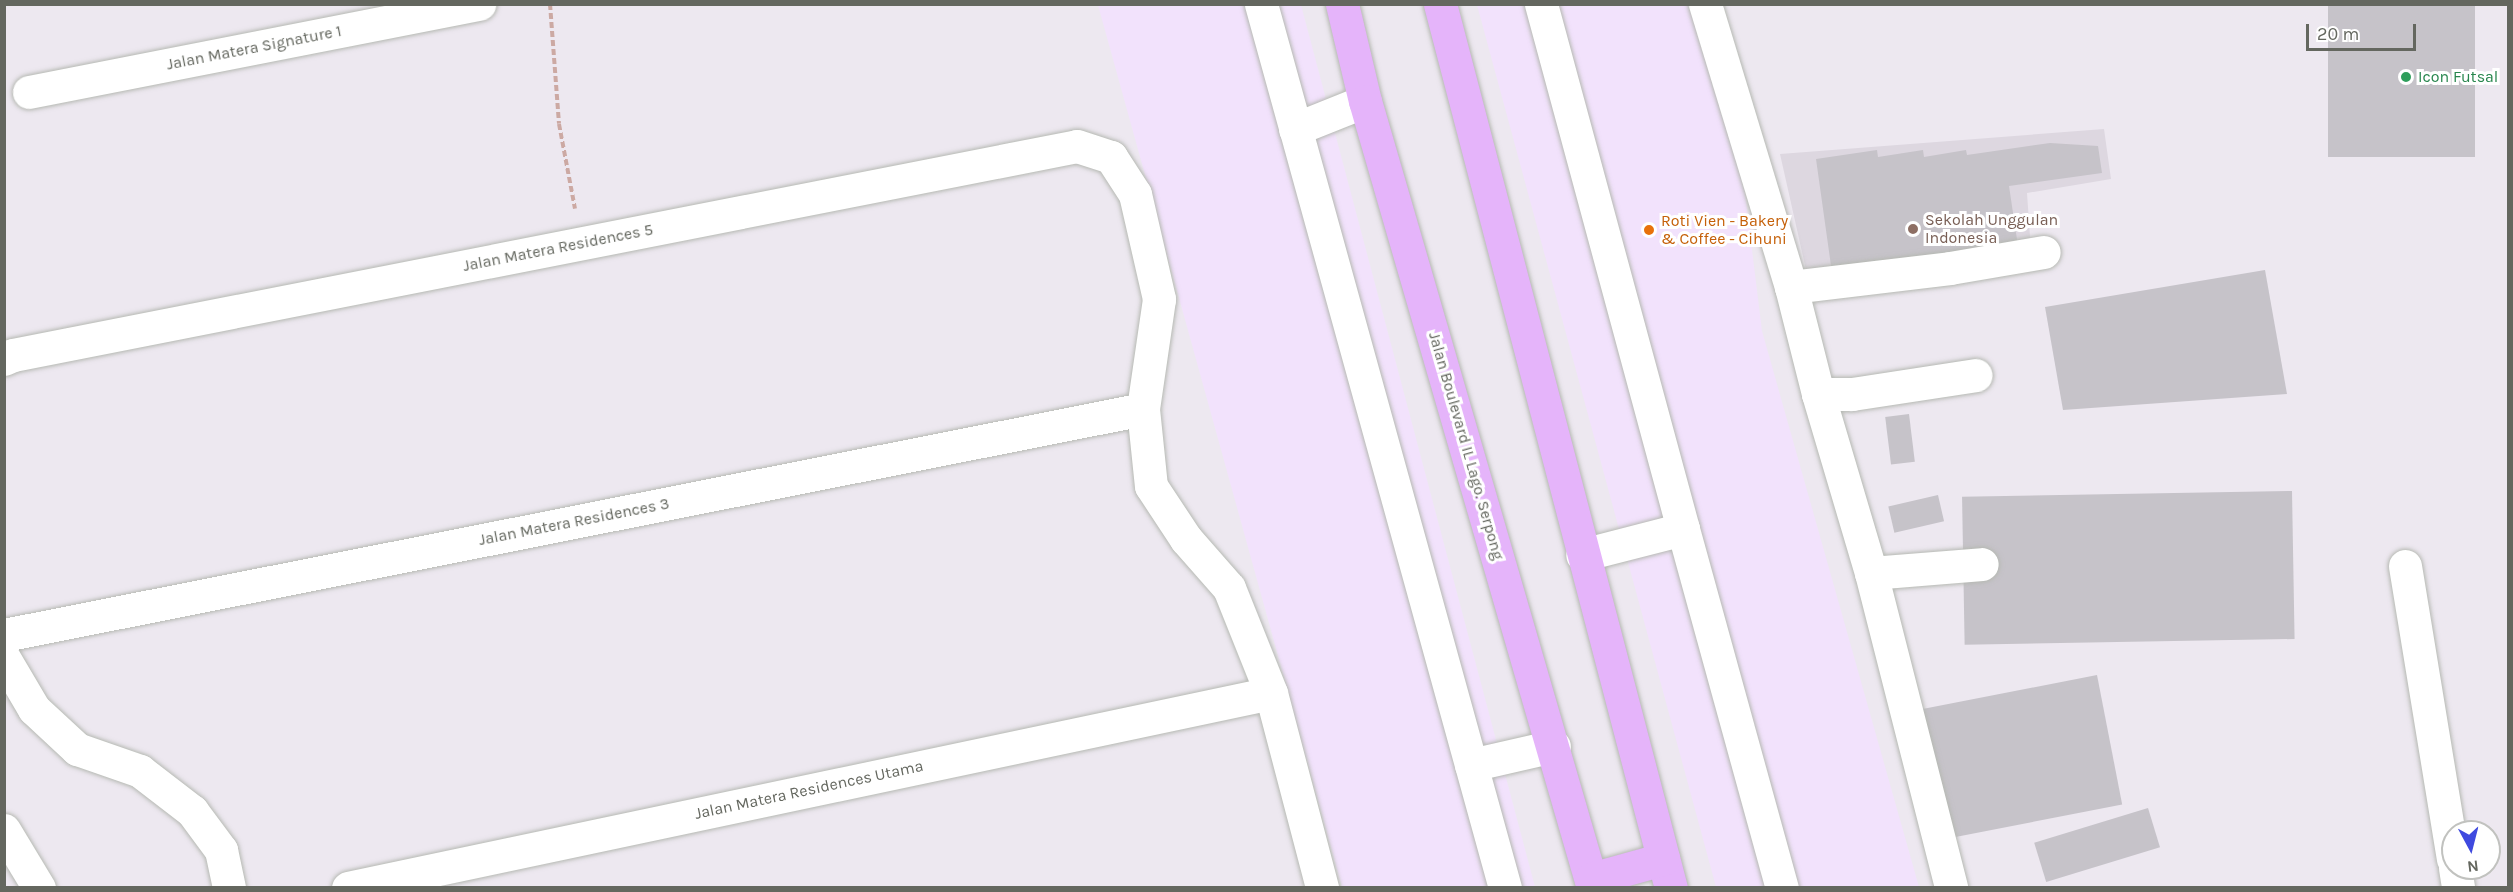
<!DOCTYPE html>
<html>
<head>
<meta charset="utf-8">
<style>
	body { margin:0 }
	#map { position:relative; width:2513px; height:892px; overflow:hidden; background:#ede8f0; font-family:Karla,sans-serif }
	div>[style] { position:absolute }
	.commercial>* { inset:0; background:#f2e2fc }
	.education>* { inset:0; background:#ddd7e0 }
	.building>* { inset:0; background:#c6c3c9; transform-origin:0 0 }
	.path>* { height:4px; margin-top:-2px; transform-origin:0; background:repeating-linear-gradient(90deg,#cca9a3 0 6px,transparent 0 9px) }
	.roads { filter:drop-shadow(0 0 2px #b6b9b3) drop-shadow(0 0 2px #b6b9b3) }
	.minor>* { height:33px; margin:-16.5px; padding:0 16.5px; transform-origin:16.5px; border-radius:16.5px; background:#fff }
	.major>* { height:33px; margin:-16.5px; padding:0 16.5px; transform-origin:16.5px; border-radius:16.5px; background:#e5b4fa }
	.dots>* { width:16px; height:16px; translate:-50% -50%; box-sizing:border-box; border:3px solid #fff; border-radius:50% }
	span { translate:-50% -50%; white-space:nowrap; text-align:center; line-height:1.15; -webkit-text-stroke:6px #fff; paint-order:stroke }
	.street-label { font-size:16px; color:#64675f }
	.leisure-label { font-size:16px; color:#27864d }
	.left { translate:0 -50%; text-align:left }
	.education-label { font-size:16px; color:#785e54 }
	.food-label { font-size:16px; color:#c56008 }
	.frame { position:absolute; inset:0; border:6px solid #64675f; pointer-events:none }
	.north { position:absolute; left:2441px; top:820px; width:60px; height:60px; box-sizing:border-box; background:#fff; border:2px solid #c1c2bf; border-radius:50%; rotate:173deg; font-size:16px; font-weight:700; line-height:24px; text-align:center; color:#64675f }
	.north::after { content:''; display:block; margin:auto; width:21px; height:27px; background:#3f4adf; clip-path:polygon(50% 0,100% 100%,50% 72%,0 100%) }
	.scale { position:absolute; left:2306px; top:24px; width:110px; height:27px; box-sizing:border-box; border:3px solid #64675f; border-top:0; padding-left:8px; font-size:18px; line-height:21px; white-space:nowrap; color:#64675f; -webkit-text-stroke:4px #fff; paint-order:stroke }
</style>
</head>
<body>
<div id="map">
	<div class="commercial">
		<i style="clip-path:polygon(1098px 5px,1301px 5px,1535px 887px,1342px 887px)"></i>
		<i style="clip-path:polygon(1477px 5px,1692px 5px,1745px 193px,1762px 331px,1919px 887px,1716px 887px)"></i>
	</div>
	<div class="education">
		<i style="clip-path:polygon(2104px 129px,2111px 179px,2027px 193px,2032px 265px,1813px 301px,1780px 154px)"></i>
	</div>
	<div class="building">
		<i style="left:2328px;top:4px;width:147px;height:153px"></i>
		<i style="clip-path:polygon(2050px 143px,2098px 146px,2102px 173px,2009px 186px,2019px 253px,1833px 280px,1816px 159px,1877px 150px,1878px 157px,1923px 150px,1924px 157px,1966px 150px,1967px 155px)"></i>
		<i style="clip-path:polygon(2265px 270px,2287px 394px,2063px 410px,2045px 307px)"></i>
		<i style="left:1909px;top:414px;width:48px;height:24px;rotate:83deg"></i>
		<i style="left:2292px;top:491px;width:148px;height:330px;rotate:89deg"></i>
		<i style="left:1938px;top:495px;width:27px;height:51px;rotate:77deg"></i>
		<i style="left:2097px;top:675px;width:132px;height:179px;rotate:79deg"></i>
		<i style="left:2148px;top:808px;width:41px;height:119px;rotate:73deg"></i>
	</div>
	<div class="path">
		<i style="left:550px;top:4px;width:120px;rotate:85.7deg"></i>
		<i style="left:559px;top:124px;width:86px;rotate:79.3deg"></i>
	</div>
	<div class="roads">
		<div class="minor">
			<i style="left:1261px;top:4px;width:917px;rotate:74.57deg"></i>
			<i style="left:1541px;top:4px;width:544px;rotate:74.86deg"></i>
			<i style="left:1683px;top:529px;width:104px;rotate:165.6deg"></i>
			<i style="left:1705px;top:4px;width:296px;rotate:73.1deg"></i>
			<i style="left:1791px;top:287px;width:110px;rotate:75.8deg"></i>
			<i style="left:1818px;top:394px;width:187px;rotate:73.5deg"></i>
			<i style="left:1871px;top:573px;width:325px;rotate:75.7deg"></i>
			<i style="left:29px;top:92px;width:459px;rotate:-11.1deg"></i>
			<i style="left:1295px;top:129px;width:75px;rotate:-21.8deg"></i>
			<i style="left:1791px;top:287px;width:160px;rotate:-6.8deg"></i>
			<i style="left:1950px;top:268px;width:95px;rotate:-9.7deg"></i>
			<i style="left:4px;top:359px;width:10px;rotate:-24deg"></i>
			<i style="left:13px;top:355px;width:1084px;rotate:-11.11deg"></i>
			<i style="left:1077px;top:146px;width:36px;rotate:18deg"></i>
			<i style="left:1111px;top:157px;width:44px;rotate:57deg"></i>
			<i style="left:1135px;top:194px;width:108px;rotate:77.1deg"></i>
			<i style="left:1159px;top:299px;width:111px;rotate:98.3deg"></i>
			<i style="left:1143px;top:409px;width:77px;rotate:84.1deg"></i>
			<i style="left:1151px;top:486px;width:64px;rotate:56.6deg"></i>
			<i style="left:1186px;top:539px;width:65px;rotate:48.7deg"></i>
			<i style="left:1229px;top:588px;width:113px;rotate:68.2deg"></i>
			<i style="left:1271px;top:693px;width:202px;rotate:75.3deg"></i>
			<i style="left:1818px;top:394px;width:34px"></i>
			<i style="left:1852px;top:394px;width:125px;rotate:-8.7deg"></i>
			<i style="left:1683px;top:529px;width:372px;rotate:74.6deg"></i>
			<i style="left:2405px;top:566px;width:297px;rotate:80.7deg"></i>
			<i style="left:1871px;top:573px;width:111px;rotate:-4.6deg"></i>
			<i style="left:4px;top:635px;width:1161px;rotate:-11.22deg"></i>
			<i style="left:4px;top:658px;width:59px;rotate:59.5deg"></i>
			<i style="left:34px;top:709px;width:59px;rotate:42.9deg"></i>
			<i style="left:77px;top:749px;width:67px;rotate:19.2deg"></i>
			<i style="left:140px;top:771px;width:66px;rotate:37.6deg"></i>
			<i style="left:192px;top:811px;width:49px;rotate:53.4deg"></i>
			<i style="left:221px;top:850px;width:39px;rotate:78deg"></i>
			<i style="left:1471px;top:765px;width:85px;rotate:-12.9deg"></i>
			<i style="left:4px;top:830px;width:68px;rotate:58.9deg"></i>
			<i style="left:2455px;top:868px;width:20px;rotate:81deg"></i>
			<i style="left:348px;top:888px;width:943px;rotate:-11.93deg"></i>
		</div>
		<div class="major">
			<i style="left:1342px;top:4px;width:100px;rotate:76.7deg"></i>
			<i style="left:1365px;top:101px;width:819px;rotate:73.84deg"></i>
			<i style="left:1440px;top:4px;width:914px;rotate:75.36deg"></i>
			<i style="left:1591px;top:879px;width:75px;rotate:-15.5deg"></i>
		</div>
	</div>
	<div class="dots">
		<i style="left:2406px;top:77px;background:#2e9e5b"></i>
		<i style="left:1913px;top:229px;background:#8d6e63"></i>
		<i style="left:1649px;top:230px;background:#e8710a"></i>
	</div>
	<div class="street-label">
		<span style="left:254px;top:48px;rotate:-11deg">Jalan Matera Signature 1</span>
		<span style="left:558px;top:248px;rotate:-11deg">Jalan Matera Residences 5</span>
		<span style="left:1466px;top:446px;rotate:74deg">Jalan Boulevard IL Lago. Serpong</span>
		<span style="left:574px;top:522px;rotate:-11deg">Jalan Matera Residences 3</span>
		<span style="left:809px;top:790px;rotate:-12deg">Jalan Matera Residences Utama</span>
	</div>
	<div class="leisure-label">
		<span class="left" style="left:2418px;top:77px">Icon Futsal</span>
	</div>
	<div class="education-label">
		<span class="left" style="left:1925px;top:229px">Sekolah Unggulan<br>Indonesia</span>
	</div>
	<div class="food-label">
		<span class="left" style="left:1661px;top:230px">Roti Vien - Bakery<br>&amp; Coffee - Cihuni</span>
	</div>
	<div class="frame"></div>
	<div class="north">N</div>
	<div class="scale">20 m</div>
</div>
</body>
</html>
